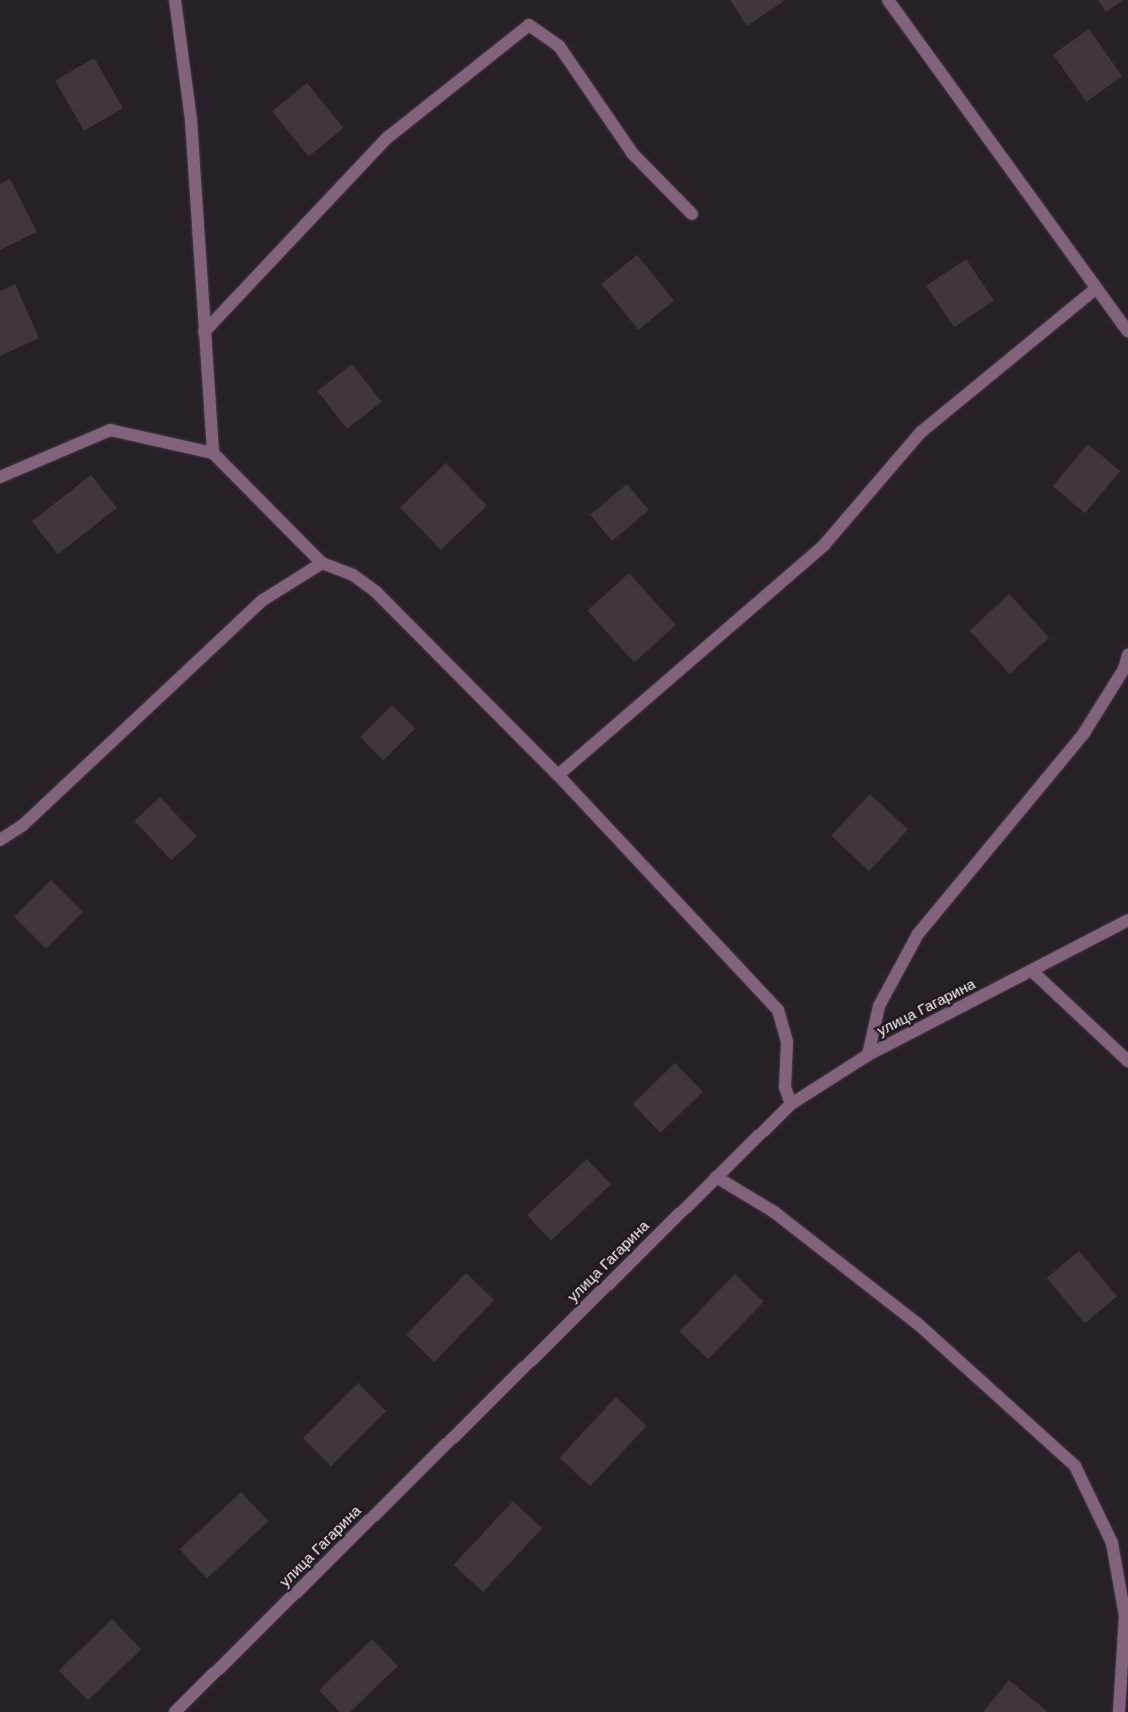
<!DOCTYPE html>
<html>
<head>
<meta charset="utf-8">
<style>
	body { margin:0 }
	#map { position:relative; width:1128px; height:1712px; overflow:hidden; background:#282027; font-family:Helvetica,sans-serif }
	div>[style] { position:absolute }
	.building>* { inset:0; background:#3f373d; transform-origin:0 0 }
	.roads { filter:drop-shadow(0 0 1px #453e44) drop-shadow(0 0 1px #453e44) }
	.service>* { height:12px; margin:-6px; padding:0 6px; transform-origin:6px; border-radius:6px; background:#81637b }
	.minor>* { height:12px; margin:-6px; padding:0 6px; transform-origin:6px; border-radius:6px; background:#81637b }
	span { translate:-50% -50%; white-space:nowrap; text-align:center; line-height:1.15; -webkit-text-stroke:4.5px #1f171d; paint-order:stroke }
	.street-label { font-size:15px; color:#f9f3f7 }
</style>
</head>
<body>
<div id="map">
	<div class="building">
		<i style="clip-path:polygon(730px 0,783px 0,784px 1px,747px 26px)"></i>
		<i style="clip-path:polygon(1098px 0,1123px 0,1106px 12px)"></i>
		<i style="left:1089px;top:29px;width:58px;height:44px;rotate:55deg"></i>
		<i style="left:94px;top:58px;width:58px;height:45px;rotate:60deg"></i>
		<i style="left:307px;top:83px;width:58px;height:45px;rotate:51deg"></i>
		<i style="clip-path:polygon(10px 179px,37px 232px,0 250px,0 184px)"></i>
		<i style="left:637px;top:255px;width:59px;height:46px;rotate:51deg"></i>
		<i style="left:966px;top:259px;width:50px;height:48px;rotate:56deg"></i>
		<i style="clip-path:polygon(15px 284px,39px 338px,0 356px,0 291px)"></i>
		<i style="left:352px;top:364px;width:48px;height:44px;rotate:52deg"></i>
		<i style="left:1088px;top:444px;width:42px;height:55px;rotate:40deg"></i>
		<i style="left:446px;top:463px;width:59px;height:64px;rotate:46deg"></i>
		<i style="left:91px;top:475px;width:42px;height:75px;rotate:52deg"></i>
		<i style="left:627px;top:484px;width:34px;height:48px;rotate:50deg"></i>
		<i style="left:629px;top:573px;width:70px;height:56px;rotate:48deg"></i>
		<i style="left:1009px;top:594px;width:59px;height:54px;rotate:47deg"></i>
		<i style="left:392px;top:705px;width:33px;height:45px;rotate:45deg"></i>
		<i style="left:870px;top:794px;width:52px;height:57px;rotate:43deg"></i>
		<i style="left:160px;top:797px;width:54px;height:35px;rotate:47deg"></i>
		<i style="left:51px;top:880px;width:45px;height:52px;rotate:45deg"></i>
		<i style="left:675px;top:1063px;width:40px;height:59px;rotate:46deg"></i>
		<i style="left:587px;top:1159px;width:35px;height:82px;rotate:47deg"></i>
		<i style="left:1079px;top:1251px;width:59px;height:42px;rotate:50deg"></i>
		<i style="left:466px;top:1273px;width:39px;height:86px;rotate:44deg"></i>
		<i style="left:735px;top:1274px;width:40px;height:80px;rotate:44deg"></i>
		<i style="left:358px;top:1383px;width:40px;height:78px;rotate:45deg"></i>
		<i style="left:616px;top:1397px;width:42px;height:83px;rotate:43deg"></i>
		<i style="left:241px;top:1492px;width:40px;height:84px;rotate:47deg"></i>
		<i style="left:513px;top:1501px;width:40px;height:87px;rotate:43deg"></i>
		<i style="left:112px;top:1619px;width:42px;height:74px;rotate:46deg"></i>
		<i style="clip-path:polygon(372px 1639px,398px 1666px,350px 1712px,340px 1712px,319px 1690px)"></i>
		<i style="clip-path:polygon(1009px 1680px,1048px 1712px,983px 1712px)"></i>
	</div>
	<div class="roads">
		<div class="service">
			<i style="left:175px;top:0;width:121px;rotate:82.4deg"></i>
			<i style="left:191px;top:120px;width:334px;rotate:86.2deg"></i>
			<i style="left:204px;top:332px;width:267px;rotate:-46.7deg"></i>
			<i style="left:387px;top:138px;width:181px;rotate:-38.5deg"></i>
			<i style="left:529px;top:25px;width:37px;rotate:35deg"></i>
			<i style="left:559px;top:46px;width:131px;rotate:55.6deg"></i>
			<i style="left:633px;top:154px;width:84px;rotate:45.5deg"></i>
			<i style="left:110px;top:430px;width:106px;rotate:12.6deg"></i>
			<i style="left:213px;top:453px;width:155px;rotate:45.3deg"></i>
			<i style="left:1032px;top:971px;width:132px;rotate:43.2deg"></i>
		</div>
		<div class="minor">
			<i style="left:888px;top:0;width:409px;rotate:54.1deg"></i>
			<i style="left:0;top:477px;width:120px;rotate:-23.1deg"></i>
			<i style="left:558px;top:775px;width:352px;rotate:-40.8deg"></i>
			<i style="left:824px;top:545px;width:149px;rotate:-49.4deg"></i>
			<i style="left:921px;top:432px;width:224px;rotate:-39.4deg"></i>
			<i style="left:0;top:840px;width:27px;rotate:-33deg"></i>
			<i style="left:23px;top:825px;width:329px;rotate:-43.2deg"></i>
			<i style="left:263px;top:600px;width:70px;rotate:-32.1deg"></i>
			<i style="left:322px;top:563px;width:33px;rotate:21deg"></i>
			<i style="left:353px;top:575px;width:29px;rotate:36deg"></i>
			<i style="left:376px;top:592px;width:258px;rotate:45.2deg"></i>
			<i style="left:558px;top:775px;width:322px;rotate:46.9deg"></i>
			<i style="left:778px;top:1010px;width:33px;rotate:74deg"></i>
			<i style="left:787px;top:1042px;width:45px;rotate:92.5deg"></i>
			<i style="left:785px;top:1087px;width:18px;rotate:71deg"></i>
			<i style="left:868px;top:1055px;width:50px;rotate:-77.3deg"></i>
			<i style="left:879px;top:1006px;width:82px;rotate:-61.6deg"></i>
			<i style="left:918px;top:934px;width:261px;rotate:-50.4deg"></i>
			<i style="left:1084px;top:733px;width:75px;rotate:-58deg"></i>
			<i style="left:1124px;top:669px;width:15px;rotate:-74deg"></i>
			<i style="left:716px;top:1177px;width:68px;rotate:31.1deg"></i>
			<i style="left:774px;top:1212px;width:182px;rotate:37.9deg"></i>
			<i style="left:918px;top:1324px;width:212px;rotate:42.1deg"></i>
			<i style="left:1075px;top:1466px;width:85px;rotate:64.3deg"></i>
			<i style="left:1112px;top:1543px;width:74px;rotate:79.9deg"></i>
			<i style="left:1125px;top:1616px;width:96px;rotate:93.6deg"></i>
			<i style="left:175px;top:1712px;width:866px;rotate:-44.63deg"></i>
			<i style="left:791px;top:1104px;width:91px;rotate:-32.5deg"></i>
			<i style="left:868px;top:1055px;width:293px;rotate:-27.4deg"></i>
		</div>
	</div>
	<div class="street-label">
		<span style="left:926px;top:1007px;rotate:-27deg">улица Гагарина</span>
		<span style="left:608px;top:1261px;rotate:-45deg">улица Гагарина</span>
		<span style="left:320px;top:1546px;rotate:-45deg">улица Гагарина</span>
	</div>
</div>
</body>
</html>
